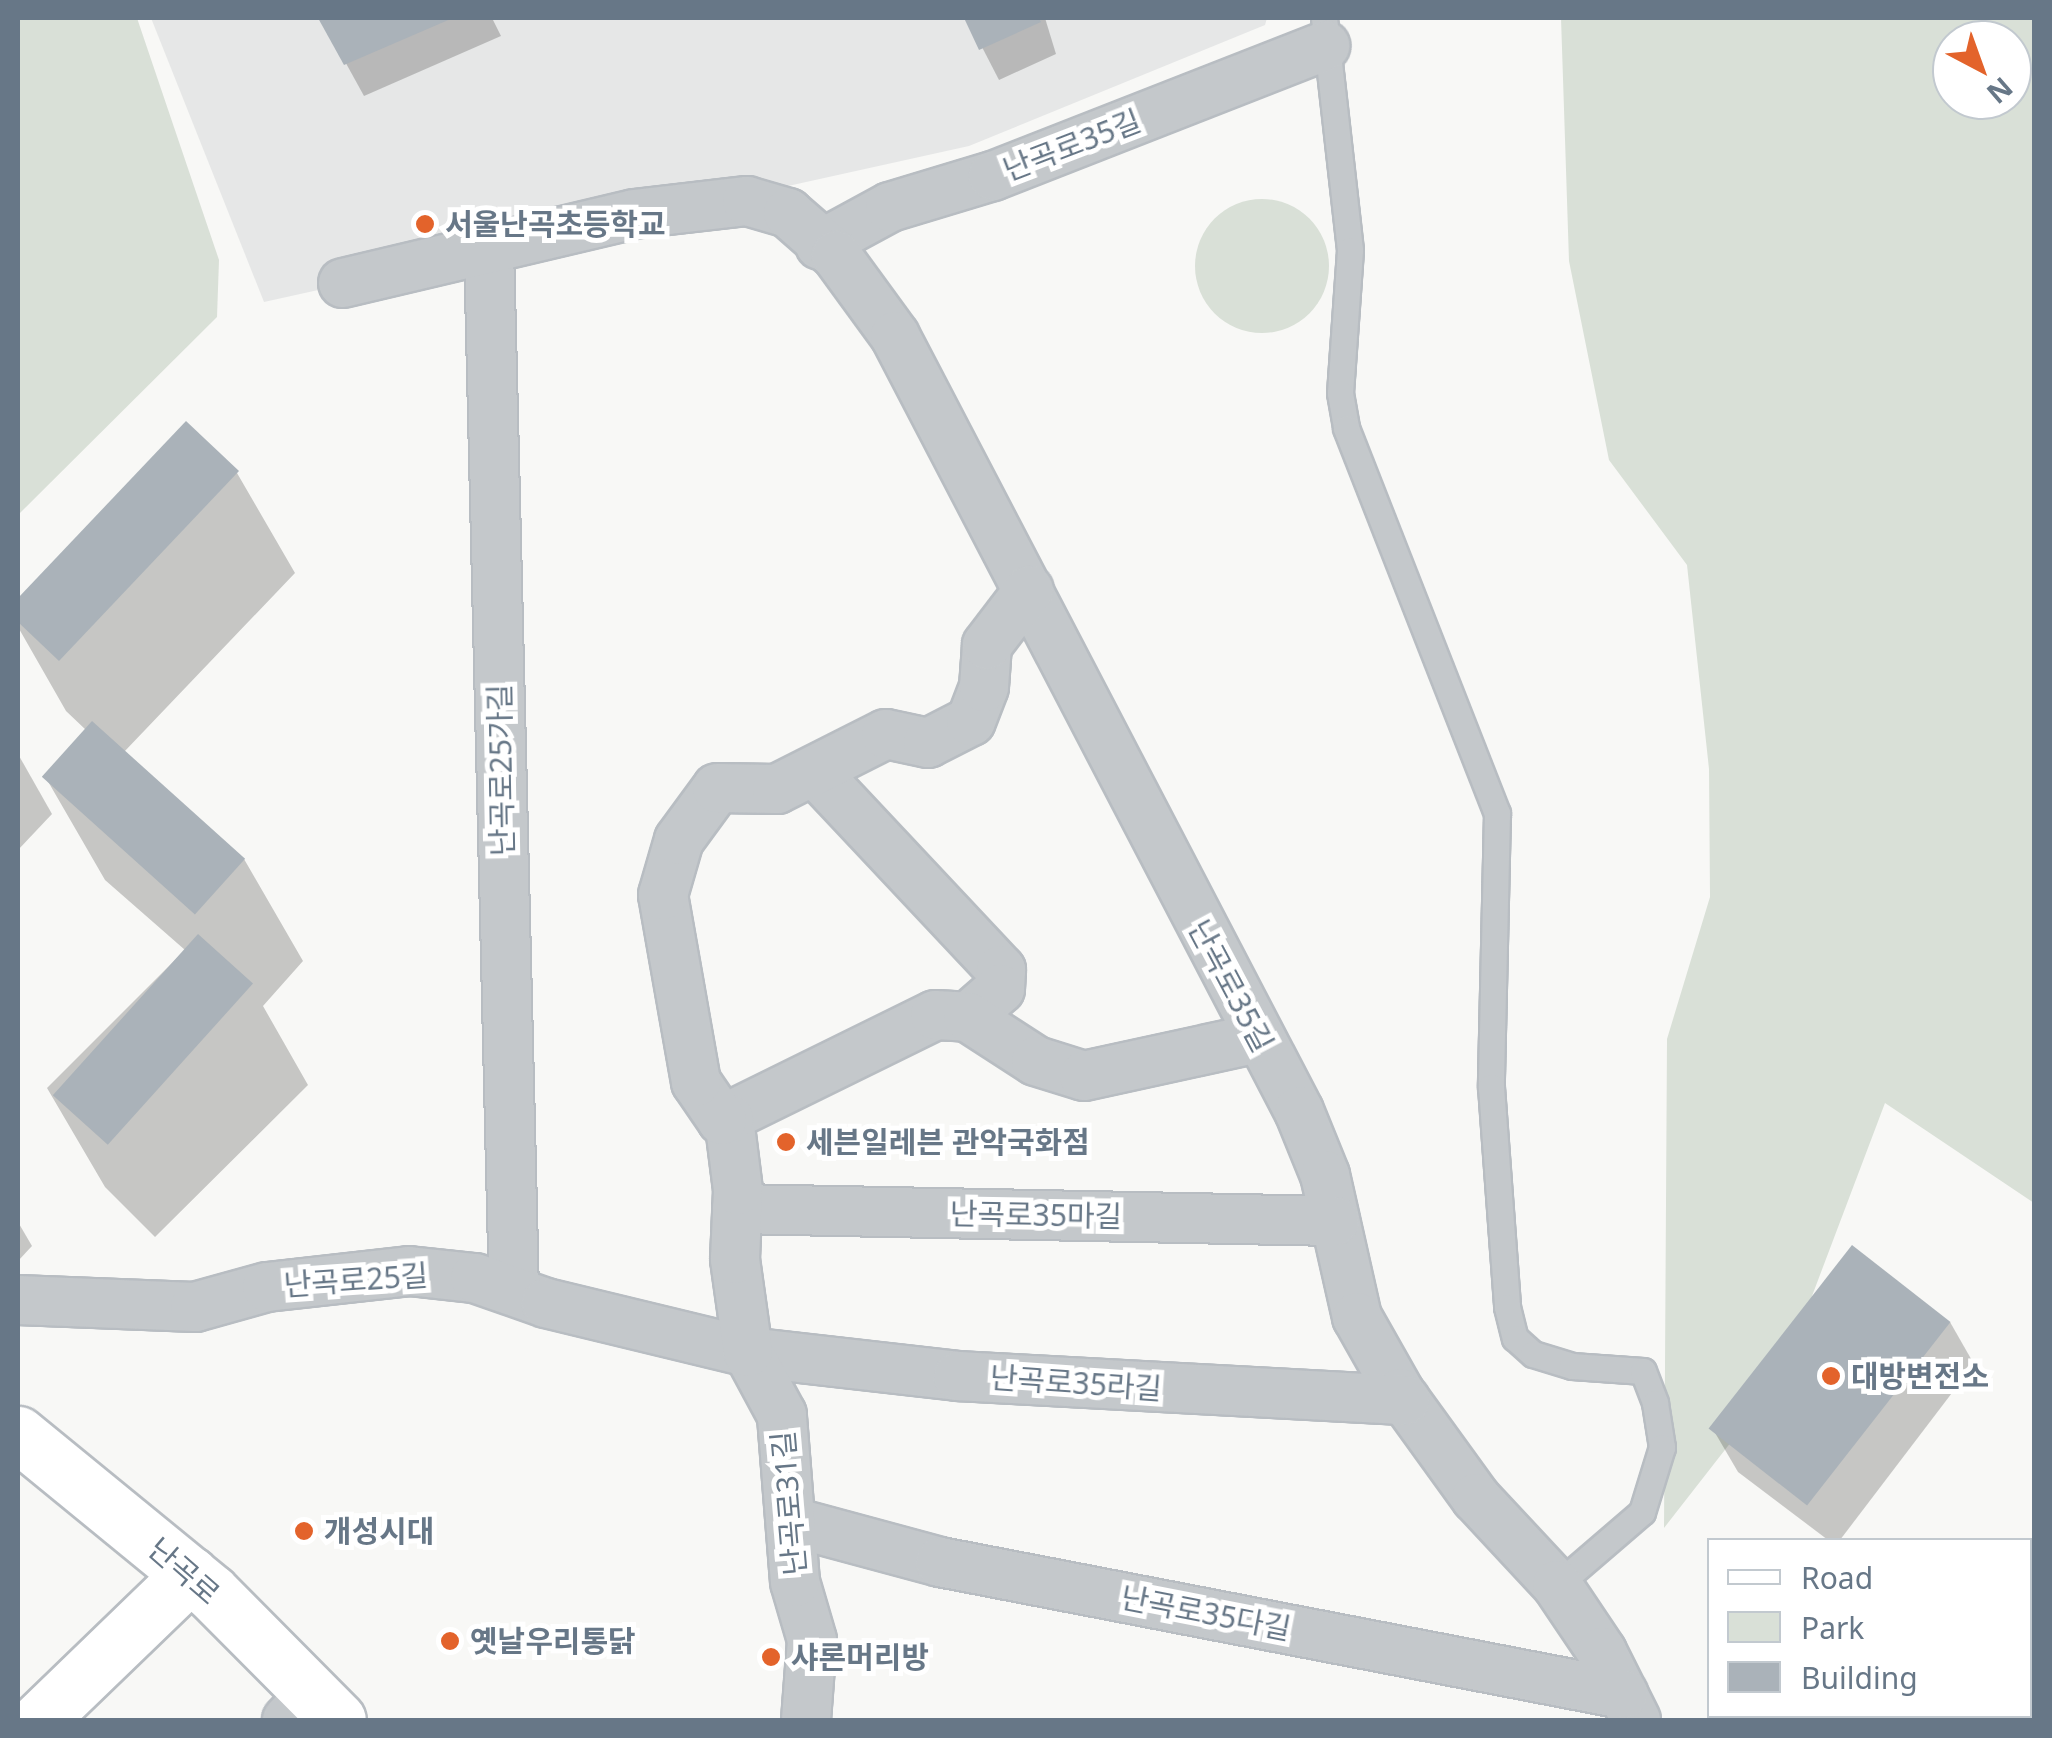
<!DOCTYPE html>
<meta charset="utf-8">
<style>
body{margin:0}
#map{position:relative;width:2052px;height:1738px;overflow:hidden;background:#f8f8f6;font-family:"Noto Sans","Noto Sans KR",sans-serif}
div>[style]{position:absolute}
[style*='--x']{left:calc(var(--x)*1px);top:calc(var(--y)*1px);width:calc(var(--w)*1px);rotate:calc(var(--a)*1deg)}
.built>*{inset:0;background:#e6e7e7}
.green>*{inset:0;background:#d9e0d7}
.round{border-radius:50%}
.shadow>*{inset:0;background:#0003}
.building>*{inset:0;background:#aab2b9;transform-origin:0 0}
.roads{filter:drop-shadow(2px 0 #b8bdc2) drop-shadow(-2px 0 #b8bdc2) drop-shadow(0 2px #b8bdc2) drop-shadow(0 -2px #b8bdc2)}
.lane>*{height:25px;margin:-12.5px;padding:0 12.5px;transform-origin:12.5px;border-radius:12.5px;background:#c4c8cb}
.street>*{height:48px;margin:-24px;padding:0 24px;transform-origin:24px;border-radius:24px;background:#c4c8cb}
.secondary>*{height:55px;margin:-27.5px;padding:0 27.5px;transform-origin:27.5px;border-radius:27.5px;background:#fff}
.dots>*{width:28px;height:28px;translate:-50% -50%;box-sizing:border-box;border:5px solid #fff;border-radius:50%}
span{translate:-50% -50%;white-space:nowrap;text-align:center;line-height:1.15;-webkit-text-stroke:10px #fff;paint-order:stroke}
.street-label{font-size:30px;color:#677787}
.poi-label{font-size:30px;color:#677787;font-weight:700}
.left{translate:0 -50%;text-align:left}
.frame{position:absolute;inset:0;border:20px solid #677787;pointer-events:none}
.legend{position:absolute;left:1707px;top:1538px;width:325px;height:180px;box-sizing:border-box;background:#fff;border:2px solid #c2c9cf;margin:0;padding:12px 18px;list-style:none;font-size:30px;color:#677787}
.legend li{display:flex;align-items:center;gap:20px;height:50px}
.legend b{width:50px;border:2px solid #c2c9cf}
.north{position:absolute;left:1932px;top:20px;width:100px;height:100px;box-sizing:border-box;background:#fff;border:2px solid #c2c9cf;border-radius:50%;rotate:139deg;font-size:28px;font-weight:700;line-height:40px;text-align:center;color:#677787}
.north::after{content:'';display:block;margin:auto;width:35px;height:45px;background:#e3632b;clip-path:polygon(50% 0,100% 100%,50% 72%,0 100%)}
</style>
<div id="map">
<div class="built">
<div style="clip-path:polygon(151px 18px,1267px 18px,1265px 25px,969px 146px,264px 302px)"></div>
</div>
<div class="green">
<div style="clip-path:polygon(18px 18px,137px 18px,219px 260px,217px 317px,18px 515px)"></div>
<div style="clip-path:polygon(evenodd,1561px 18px,2034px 18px,2034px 1203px,1885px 1103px,1781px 1378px,1664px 1528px,1667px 1039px,1710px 897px,1709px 769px,1687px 565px,1609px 460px,1569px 261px,1561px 18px,1952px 40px,2012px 40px,2012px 100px,1952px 100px,1952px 40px)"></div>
<div class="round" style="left:1195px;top:199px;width:134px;height:134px"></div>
</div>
<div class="shadow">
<div style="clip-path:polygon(321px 18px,492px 18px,501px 36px,364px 96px)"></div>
<div style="clip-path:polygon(967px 18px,1045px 18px,1056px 54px,999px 80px)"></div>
<div style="clip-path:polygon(186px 424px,237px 473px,295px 573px,124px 752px,244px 859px,303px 961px,263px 1006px,308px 1085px,155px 1237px,105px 1187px,47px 1088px,185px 950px,105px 880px,46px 778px,87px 731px,66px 711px,18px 627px,18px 602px)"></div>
<div style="clip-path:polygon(18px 754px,52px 814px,18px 850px)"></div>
<div style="clip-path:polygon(18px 1222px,32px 1246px,18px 1261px)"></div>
<div style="clip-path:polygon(1950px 1322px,1974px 1364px,1840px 1540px,1828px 1540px,1738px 1472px,1714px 1431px)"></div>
</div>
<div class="building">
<div style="clip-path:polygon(318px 18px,453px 18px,344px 65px)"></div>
<div style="clip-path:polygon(964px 18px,1039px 18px,1041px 22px,979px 50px)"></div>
<div style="clip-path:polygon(186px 421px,239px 471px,59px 661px,18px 622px,18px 598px)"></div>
<div style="left:92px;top:721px;width:206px;height:75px;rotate:42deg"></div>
<div style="left:198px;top:934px;width:74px;height:217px;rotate:42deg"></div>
<div style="left:1852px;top:1245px;width:125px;height:233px;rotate:38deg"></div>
</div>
<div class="roads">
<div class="lane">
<div style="--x:1324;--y:18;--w:233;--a:83.6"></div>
<div style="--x:1350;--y:250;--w:143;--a:94"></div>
<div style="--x:1340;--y:393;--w:36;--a:80"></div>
<div style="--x:1346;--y:428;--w:414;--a:68.6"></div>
<div style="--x:1497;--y:813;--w:274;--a:91.3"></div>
<div style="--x:1491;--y:1087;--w:221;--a:85.8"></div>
<div style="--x:1507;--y:1307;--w:32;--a:76"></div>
<div style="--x:1515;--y:1338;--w:24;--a:42"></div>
<div style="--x:1533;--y:1354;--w:41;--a:17.1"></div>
<div style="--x:1572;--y:1366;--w:71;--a:4"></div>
<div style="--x:1643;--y:1371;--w:34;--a:69"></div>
<div style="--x:1655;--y:1403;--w:45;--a:81"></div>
<div style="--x:1662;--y:1447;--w:68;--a:107.1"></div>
<div style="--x:1642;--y:1512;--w:112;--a:139.3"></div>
</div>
<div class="street">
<div style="--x:820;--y:245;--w:80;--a:-28.5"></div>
<div style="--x:890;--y:207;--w:108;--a:-16.8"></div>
<div style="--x:993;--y:176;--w:357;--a:-21.4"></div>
<div style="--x:489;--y:248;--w:1043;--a:88.63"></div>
<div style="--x:343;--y:283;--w:299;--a:-13.3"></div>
<div style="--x:634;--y:214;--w:114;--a:-6.6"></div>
<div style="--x:747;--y:201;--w:43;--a:16.3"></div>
<div style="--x:788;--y:213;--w:64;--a:41.2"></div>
<div style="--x:836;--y:255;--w:100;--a:53.9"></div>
<div style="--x:895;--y:336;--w:874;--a:62.47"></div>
<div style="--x:1299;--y:1111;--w:69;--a:67.9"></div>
<div style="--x:1325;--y:1175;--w:146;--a:77.3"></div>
<div style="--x:1357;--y:1317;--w:87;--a:60.5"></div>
<div style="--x:1400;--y:1393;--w:130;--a:54.1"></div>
<div style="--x:1476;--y:1498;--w:119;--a:47"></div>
<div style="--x:1557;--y:1585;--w:81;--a:56.1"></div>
<div style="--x:1602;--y:1652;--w:76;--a:63.4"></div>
<div style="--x:817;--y:774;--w:269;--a:46.8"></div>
<div style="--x:1001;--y:970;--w:19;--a:93"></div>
<div style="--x:1000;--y:989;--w:43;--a:138.8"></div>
<div style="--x:722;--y:1120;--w:237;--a:-26.2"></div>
<div style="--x:935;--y:1015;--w:33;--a:3"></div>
<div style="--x:968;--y:1017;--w:81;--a:32.9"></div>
<div style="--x:1036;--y:1061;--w:50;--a:17.4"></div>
<div style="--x:1084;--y:1076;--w:179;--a:-12.3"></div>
<div style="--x:737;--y:1209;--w:598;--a:1.15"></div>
<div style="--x:18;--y:1300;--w:177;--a:2.3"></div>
<div style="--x:195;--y:1307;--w:75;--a:-15.5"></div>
<div style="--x:267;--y:1287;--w:143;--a:-6.4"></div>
<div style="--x:409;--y:1271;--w:66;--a:6.1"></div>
<div style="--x:475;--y:1278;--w:75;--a:19.4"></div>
<div style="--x:546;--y:1303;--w:208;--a:13.6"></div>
<div style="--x:748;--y:1352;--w:211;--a:6.5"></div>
<div style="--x:958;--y:1376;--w:448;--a:3.1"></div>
<div style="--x:792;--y:1522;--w:153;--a:15.1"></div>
<div style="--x:940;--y:1562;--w:696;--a:10.94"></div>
<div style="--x:287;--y:1720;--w:36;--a:-46"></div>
<div style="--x:806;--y:1720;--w:80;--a:-85.7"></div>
<div style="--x:812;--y:1640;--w:60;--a:-106.3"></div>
<div style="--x:795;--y:1582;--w:168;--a:-94.5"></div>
<div style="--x:782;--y:1415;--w:72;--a:-118.4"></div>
<div style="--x:748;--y:1352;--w:94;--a:-98"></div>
<div style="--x:735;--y:1259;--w:69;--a:-87.5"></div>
<div style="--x:738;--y:1190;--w:72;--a:-97.2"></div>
<div style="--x:729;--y:1119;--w:7;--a:172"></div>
<div style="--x:722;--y:1120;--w:46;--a:-124.4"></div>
<div style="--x:696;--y:1082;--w:190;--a:-100"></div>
<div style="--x:663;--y:895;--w:57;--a:-73.8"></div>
<div style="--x:679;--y:840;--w:64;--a:-53.8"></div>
<div style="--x:717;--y:788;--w:60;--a:1"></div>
<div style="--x:777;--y:789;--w:122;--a:-26.8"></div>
<div style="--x:886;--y:734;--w:43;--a:12.1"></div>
<div style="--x:928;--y:743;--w:48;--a:-27.1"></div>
<div style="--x:971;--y:721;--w:36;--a:-69"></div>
<div style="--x:984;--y:687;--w:42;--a:-85.9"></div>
<div style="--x:987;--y:645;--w:69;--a:-52.6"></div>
</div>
<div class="secondary">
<div style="--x:18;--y:1434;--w:249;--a:39.3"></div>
<div style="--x:211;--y:1592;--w:180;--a:45.2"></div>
<div style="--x:39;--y:1720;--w:210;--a:-44"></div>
</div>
</div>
<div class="dots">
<div style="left:425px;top:224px;background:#e3632b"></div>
<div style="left:786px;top:1142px;background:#e3632b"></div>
<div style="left:1831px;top:1376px;background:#e3632b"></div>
<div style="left:304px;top:1531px;background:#e3632b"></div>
<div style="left:450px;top:1641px;background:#e3632b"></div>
<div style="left:771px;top:1657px;background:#e3632b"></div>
</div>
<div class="street-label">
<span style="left:1072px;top:145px;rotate:-21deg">난곡로35길</span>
<span style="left:501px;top:770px;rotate:-91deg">난곡로25가길</span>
<span style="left:1231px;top:986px;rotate:62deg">난곡로35길</span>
<span style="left:1036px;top:1215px;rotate:1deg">난곡로35마길</span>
<span style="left:356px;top:1280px;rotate:-4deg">난곡로25길</span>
<span style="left:1076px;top:1383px;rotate:4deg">난곡로35라길</span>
<span style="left:789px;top:1503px;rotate:-95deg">난곡로31길</span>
<span style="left:184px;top:1571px;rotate:41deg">난곡로</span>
<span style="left:1206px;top:1613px;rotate:11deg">난곡로35다길</span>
</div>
<div class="poi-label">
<span class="left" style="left:445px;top:224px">서울난곡초등학교</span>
<span class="left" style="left:806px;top:1142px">세븐일레븐 관악국화점</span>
<span class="left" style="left:1851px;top:1376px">대방변전소</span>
<span class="left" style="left:324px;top:1531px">개성시대</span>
<span class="left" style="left:470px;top:1641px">옛날우리통닭</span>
<span class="left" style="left:791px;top:1657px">샤론머리방</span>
</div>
<div class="frame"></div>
<ul class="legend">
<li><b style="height:12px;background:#fff"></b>Road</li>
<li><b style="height:28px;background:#d9e0d7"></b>Park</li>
<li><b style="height:28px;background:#aab2b9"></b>Building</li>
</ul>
<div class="north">N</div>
</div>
